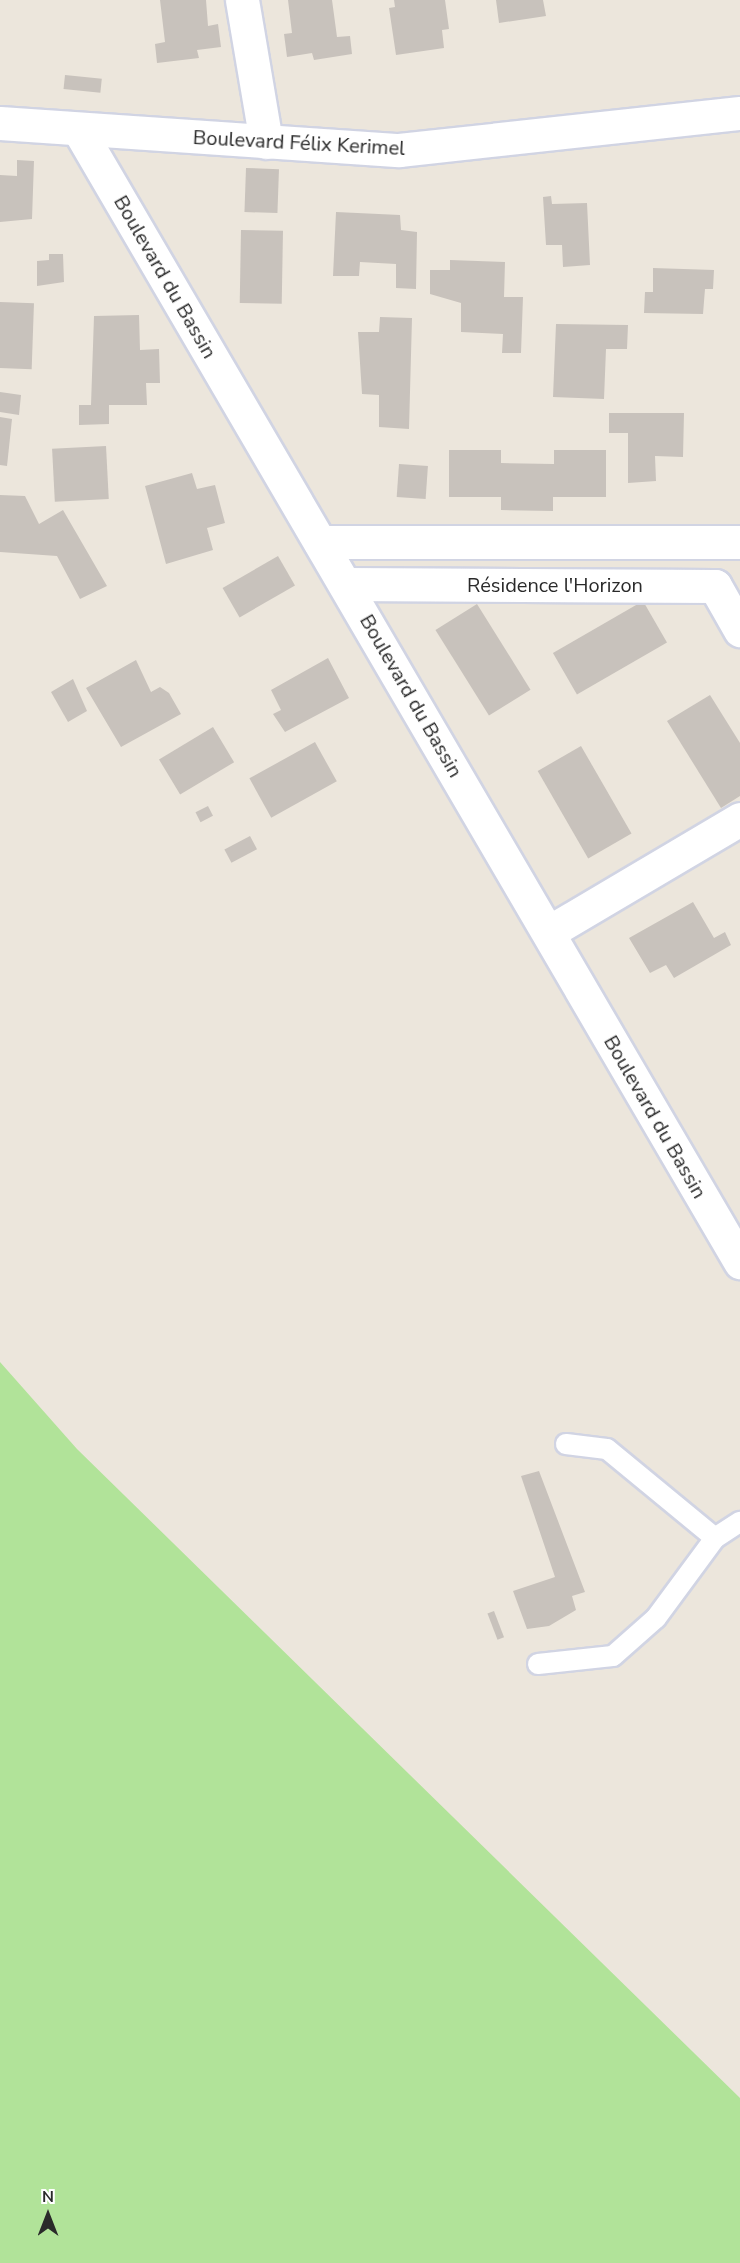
<!DOCTYPE html>
<meta charset="utf-8">
<style>
body{margin:0}
#map{position:relative;width:740px;height:2263px;overflow:hidden;background:#ece6dc;font-family:"Nunito Sans",sans-serif}
div>[style]{position:absolute}
[style*='--x']{left:calc(var(--x)*1px);top:calc(var(--y)*1px);width:calc(var(--w)*1px);rotate:calc(var(--a)*1deg)}
.green>*{inset:0;background:#b1e399}
.building>*{inset:0;background:#c8c2bc;transform-origin:0 0}
.roads{filter:drop-shadow(2px 0 #d1d4e3) drop-shadow(-2px 0 #d1d4e3) drop-shadow(0 2px #d1d4e3) drop-shadow(0 -2px #d1d4e3)}
.service>*{height:20px;margin:-10px;padding:0 10px;transform-origin:10px;border-radius:10px;background:#fff}
.minor>*{height:33px;margin:-16.5px;padding:0 16.5px;transform-origin:16.5px;border-radius:16.5px;background:#fff}
span{translate:-50% -50%;white-space:nowrap;text-align:center;line-height:1.15;-webkit-text-stroke:6px #fff;paint-order:stroke}
.street-label{font-size:20px;color:#2a2a2a}
.north{position:absolute;left:18px;top:2185px;width:60px;height:60px;-webkit-text-stroke:4px #fff;paint-order:stroke;rotate:0deg;font-size:16px;font-weight:700;line-height:24px;text-align:center;color:#2a2a2a}
.north::after{content:'';display:block;margin:auto;width:21px;height:27px;background:#2a2a2a;clip-path:polygon(50% 0,100% 100%,50% 72%,0 100%)}
</style>
<div id="map">
<div class="green">
<div style="clip-path:polygon(0 1362px,77px 1449px,740px 2098px,740px 2263px,0 2263px)"></div>
</div>
<div class="building">
<div style="clip-path:polygon(160px 0,206px 0,208px 26px,218px 24px,221px 47px,197px 50px,199px 58px,157px 63px,155px 44px,165px 42px)"></div>
<div style="clip-path:polygon(288px 0,332px 0,337px 37px,350px 36px,352px 54px,314px 60px,312px 53px,287px 57px,284px 34px,292px 33px)"></div>
<div style="clip-path:polygon(394px 0,445px 0,449px 29px,442px 30px,444px 48px,396px 55px,389px 8px,395px 7px)"></div>
<div style="clip-path:polygon(496px 0,543px 0,546px 16px,499px 23px)"></div>
<div style="left:65px;top:75px;width:37px;height:14px;rotate:6deg"></div>
<div style="clip-path:polygon(17px 160px,34px 161px,32px 219px,0 222px,0 175px,17px 176px)"></div>
<div style="left:246px;top:168px;width:33px;height:44px;rotate:2deg"></div>
<div style="clip-path:polygon(551px 196px,552px 204px,587px 203px,590px 265px,563px 267px,562px 245px,546px 245px,543px 197px)"></div>
<div style="clip-path:polygon(336px 212px,400px 215px,401px 230px,417px 232px,416px 289px,396px 288px,396px 264px,360px 262px,359px 276px,333px 276px)"></div>
<div style="left:241px;top:230px;width:42px;height:73px;rotate:1deg"></div>
<div style="clip-path:polygon(49px 254px,63px 254px,64px 282px,37px 286px,37px 261px,49px 260px)"></div>
<div style="clip-path:polygon(450px 260px,505px 262px,504px 297px,523px 297px,521px 353px,502px 353px,503px 334px,461px 332px,461px 303px,430px 294px,430px 270px,450px 270px)"></div>
<div style="clip-path:polygon(653px 268px,714px 270px,713px 289px,705px 289px,703px 314px,644px 313px,645px 292px,653px 292px)"></div>
<div style="left:0;top:302px;width:34px;height:66px;rotate:2deg"></div>
<div style="clip-path:polygon(139px 315px,140px 350px,159px 349px,160px 383px,146px 383px,147px 405px,109px 405px,109px 424px,79px 425px,79px 405px,91px 405px,94px 316px)"></div>
<div style="clip-path:polygon(380px 317px,412px 318px,409px 429px,379px 427px,379px 395px,362px 394px,358px 332px,379px 332px)"></div>
<div style="clip-path:polygon(556px 324px,628px 325px,627px 349px,606px 349px,604px 399px,553px 397px)"></div>
<div style="clip-path:polygon(0 392px,21px 395px,19px 415px,0 412px)"></div>
<div style="clip-path:polygon(609px 413px,684px 413px,683px 457px,655px 456px,656px 481px,628px 483px,628px 433px,609px 433px)"></div>
<div style="clip-path:polygon(0 417px,12px 419px,7px 466px,0 465px)"></div>
<div style="left:106px;top:446px;width:53px;height:54px;rotate:87deg"></div>
<div style="clip-path:polygon(449px 450px,501px 450px,501px 463px,554px 464px,554px 450px,606px 450px,606px 497px,553px 497px,553px 511px,501px 510px,501px 497px,449px 497px)"></div>
<div style="left:399px;top:464px;width:29px;height:33px;rotate:4deg"></div>
<div style="clip-path:polygon(192px 473px,197px 489px,215px 485px,225px 523px,207px 528px,213px 550px,166px 564px,145px 486px)"></div>
<div style="clip-path:polygon(0 495px,25px 496px,39px 524px,63px 510px,107px 586px,80px 599px,57px 556px,0 552px)"></div>
<div style="left:278px;top:556px;width:34px;height:64px;rotate:60deg"></div>
<div style="left:643px;top:601px;width:48px;height:104px;rotate:60deg"></div>
<div style="left:477px;top:604px;width:101px;height:49px;rotate:58deg"></div>
<div style="clip-path:polygon(328px 658px,349px 698px,285px 732px,273px 714px,281px 710px,271px 690px)"></div>
<div style="clip-path:polygon(136px 660px,151px 692px,160px 687px,169px 693px,181px 714px,121px 747px,86px 688px)"></div>
<div style="clip-path:polygon(73px 679px,87px 711px,68px 722px,51px 692px)"></div>
<div style="clip-path:polygon(710px 695px,740px 743px,740px 796px,721px 808px,667px 721px)"></div>
<div style="left:213px;top:727px;width:41px;height:63px;rotate:59deg"></div>
<div style="left:315px;top:742px;width:45px;height:75px;rotate:61deg"></div>
<div style="left:581px;top:746px;width:101px;height:50px;rotate:60deg"></div>
<div style="left:208px;top:806px;width:11px;height:14px;rotate:63deg"></div>
<div style="left:250px;top:836px;width:15px;height:29px;rotate:62deg"></div>
<div style="clip-path:polygon(693px 902px,714px 938px,725px 932px,731px 945px,674px 978px,666px 965px,650px 973px,629px 938px)"></div>
<div style="clip-path:polygon(539px 1471px,585px 1592px,572px 1596px,576px 1610px,549px 1626px,527px 1629px,513px 1591px,555px 1577px,521px 1476px)"></div>
<div style="left:494px;top:1611px;width:28px;height:7px;rotate:69deg"></div>
</div>
<div class="roads">
<div class="service">
<div style="--x:566;--y:1444;--w:41;--a:7"></div>
<div style="--x:607;--y:1449;--w:140;--a:39.5"></div>
<div style="--x:538;--y:1664;--w:75;--a:-6.1"></div>
<div style="--x:613;--y:1656;--w:57;--a:-41.5"></div>
<div style="--x:656;--y:1618;--w:99;--a:-53.6"></div>
<div style="--x:715;--y:1538;--w:30;--a:-33"></div>
</div>
<div class="minor">
<div style="--x:242;--y:0;--w:144;--a:80.4"></div>
<div style="--x:0;--y:123;--w:400;--a:3.9"></div>
<div style="--x:399;--y:150;--w:343;--a:-6.2"></div>
<div style="--x:80;--y:132;--w:1309;--a:59.71"></div>
<div style="--x:320;--y:542;--w:420;--a:0"></div>
<div style="--x:345;--y:584;--w:370;--a:0.3"></div>
<div style="--x:715;--y:586;--w:51;--a:60.4"></div>
<div style="--x:549;--y:932;--w:222;--a:-30.6"></div>
</div>
</div>
<div class="street-label">
<span style="left:299px;top:143px;rotate:3deg">Boulevard Félix Kerimel</span>
<span style="left:165px;top:277px;rotate:60deg">Boulevard du Bassin</span>
<span style="left:555px;top:585px">Résidence l'Horizon</span>
<span style="left:411px;top:696px;rotate:60deg">Boulevard du Bassin</span>
<span style="left:655px;top:1117px;rotate:60deg">Boulevard du Bassin</span>
</div>
<div class="north">N</div>
</div>
